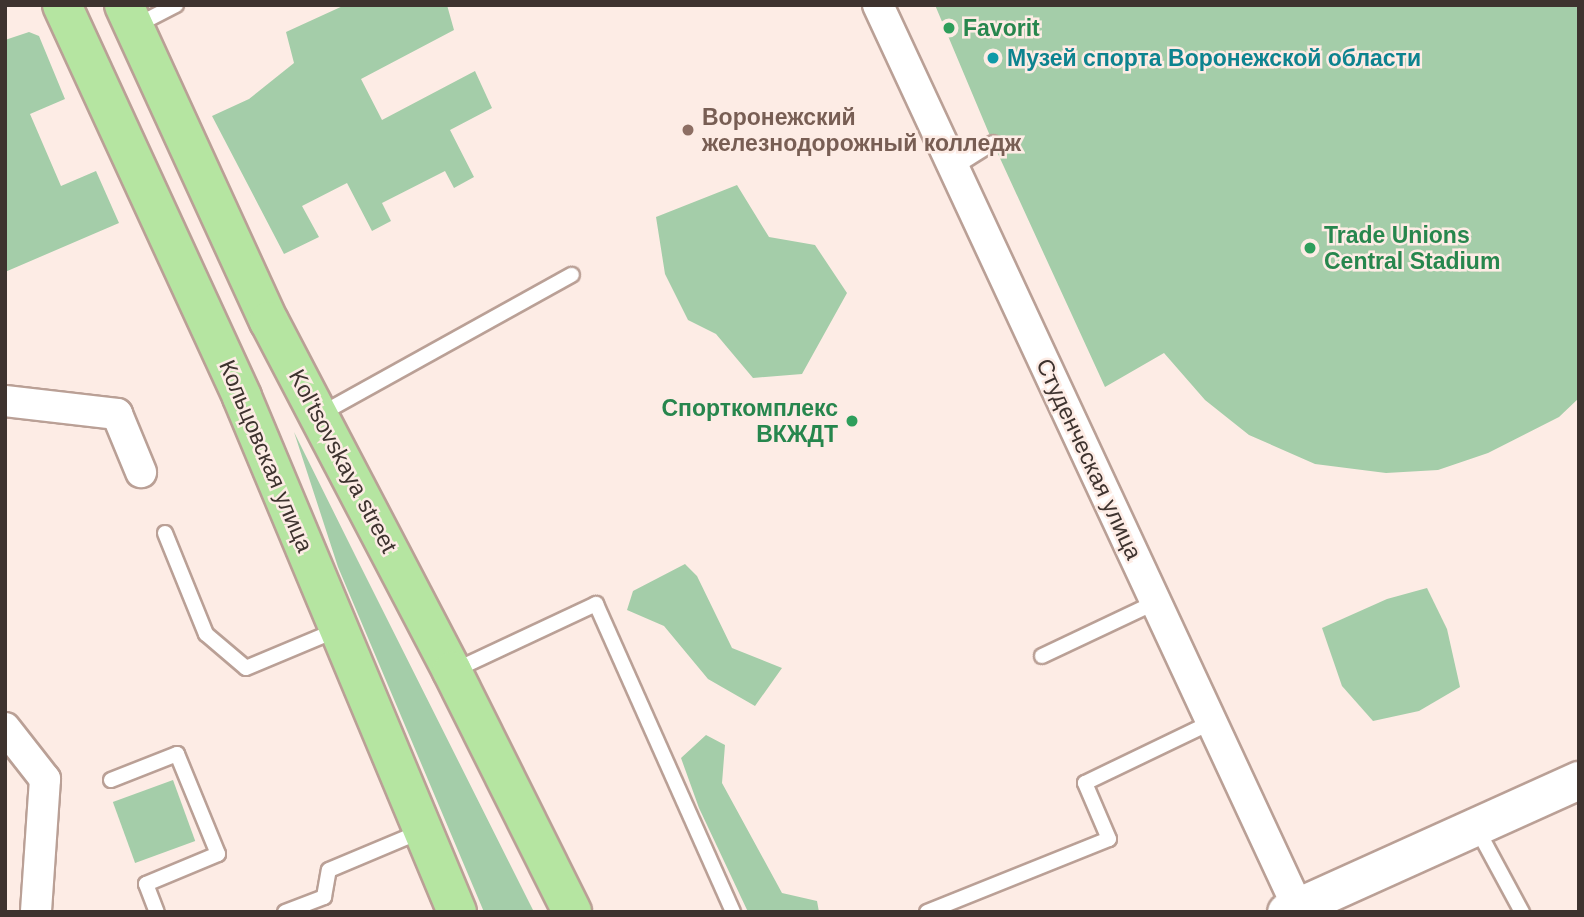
<!DOCTYPE html>
<meta charset="utf-8">
<style>
body{margin:0}
#map{position:relative;width:1584px;height:917px;overflow:hidden;background:#fdece5;font-family:Helvetica,sans-serif}
div>[style]{position:absolute}
[style*='--x']{left:calc(var(--x)*1px);top:calc(var(--y)*1px);width:calc(var(--w)*1px);rotate:calc(var(--a)*1deg)}
.green>*{inset:0;background:#a4cda9;transform-origin:0 0}
.roads{filter:drop-shadow(2px 0 #baa096) drop-shadow(-2px 0 #baa096) drop-shadow(0 2px #baa096) drop-shadow(0 -2px #baa096)}
.service>*{height:14px;margin:-7px;padding:0 7px;transform-origin:7px;border-radius:7px;background:#fff}
.minor>*{height:30px;margin:-15px;padding:0 15px;transform-origin:15px;border-radius:15px;background:#fff}
.tertiary>*{height:37px;margin:-18.5px;padding:0 18.5px;transform-origin:18.5px;border-radius:18.5px;background:#fff}
.primary>*{height:38px;margin:-19px;padding:0 19px;transform-origin:19px;border-radius:19px;background:#b5e5a1}
.dots>*{width:19px;height:19px;translate:-50% -50%;box-sizing:border-box;border:4px solid #fdece5;border-radius:50%}
span{translate:-50% -50%;white-space:nowrap;text-align:center;line-height:1.15;-webkit-text-stroke:5px #fdece5;paint-order:stroke}
.leisure-label{font-size:23px;color:#27864d;font-weight:700}
.left{translate:0 -50%;text-align:left}
.right{translate:-100% -50%;text-align:right}
.culture-label{font-size:23px;color:#0d838f;font-weight:700}
.education-label{font-size:23px;color:#785e54;font-weight:700}
.street-label{font-size:23px;color:#3e332f}
.frame{position:absolute;inset:0;border:7px solid #3e332f;pointer-events:none}
</style>
<div id="map">
<div class="green">
<div style="clip-path:polygon(345px 5px,447px 5px,454px 30px,361px 79px,382px 120px,475px 71px,492px 108px,450px 130px,474px 177px,454px 188px,445px 171px,382px 203px,391px 221px,372px 231px,347px 183px,302px 206px,319px 237px,284px 254px,212px 116px,249px 99px,294px 63px,286px 32px)"></div>
<div style="clip-path:polygon(935px 5px,1579px 5px,1579px 398px,1559px 417px,1488px 453px,1438px 470px,1386px 473px,1315px 464px,1249px 435px,1205px 400px,1164px 353px,1105px 387px,993px 143px)"></div>
<div style="clip-path:polygon(29px 32px,39px 36px,65px 99px,30px 114px,61px 186px,96px 171px,119px 223px,5px 272px,5px 40px)"></div>
<div style="clip-path:polygon(737px 185px,769px 237px,815px 245px,847px 293px,802px 374px,753px 378px,716px 334px,688px 320px,665px 274px,656px 217px)"></div>
<div style="clip-path:polygon(294px 432px,358px 561px,534px 912px,484px 912px,338px 567px)"></div>
<div style="clip-path:polygon(685px 564px,697px 576px,732px 648px,782px 668px,755px 706px,708px 679px,664px 626px,627px 610px,633px 591px)"></div>
<div style="clip-path:polygon(1427px 588px,1447px 629px,1460px 687px,1419px 711px,1373px 721px,1342px 686px,1322px 628px,1387px 599px)"></div>
<div style="clip-path:polygon(706px 735px,725px 745px,722px 783px,782px 893px,817px 901px,819px 912px,748px 912px,699px 808px,681px 758px)"></div>
<div style="left:173px;top:780px;width:65px;height:64px;rotate:70deg"></div>
</div>
<div class="roads">
<div class="service">
<div style="--x:135;--y:26;--w:46;--a:-27.1"></div>
<div style="--x:953;--y:168;--w:47;--a:-32"></div>
<div style="--x:319;--y:415;--w:289;--a:-29"></div>
<div style="--x:165;--y:533;--w:109;--a:67.9"></div>
<div style="--x:206;--y:634;--w:52;--a:40.4"></div>
<div style="--x:246;--y:668;--w:99;--a:-22.7"></div>
<div style="--x:1042;--y:656;--w:126;--a:-25.3"></div>
<div style="--x:453;--y:671;--w:158;--a:-25.1"></div>
<div style="--x:596;--y:604;--w:337;--a:66"></div>
<div style="--x:111;--y:780;--w:71;--a:-21.5"></div>
<div style="--x:177;--y:754;--w:108;--a:67.7"></div>
<div style="--x:218;--y:854;--w:78;--a:157.4"></div>
<div style="--x:146;--y:884;--w:30;--a:69"></div>
<div style="--x:1476;--y:827;--w:97;--a:61.6"></div>
<div style="--x:285;--y:912;--w:42;--a:-21"></div>
<div style="--x:324;--y:897;--w:27;--a:-80"></div>
<div style="--x:329;--y:870;--w:101;--a:-22.8"></div>
<div style="--x:927;--y:912;--w:196;--a:-21.9"></div>
<div style="--x:1109;--y:839;--w:61;--a:-113.2"></div>
<div style="--x:1085;--y:783;--w:141;--a:-25.7"></div>
</div>
<div class="minor">
<div style="--x:878;--y:5;--w:1000;--a:65.05"></div>
<div style="--x:5;--y:401;--w:113;--a:6.6"></div>
<div style="--x:117;--y:414;--w:63;--a:67.5"></div>
<div style="--x:5;--y:728;--w:65;--a:51.9"></div>
<div style="--x:45;--y:779;--w:133;--a:93.9"></div>
</div>
<div class="tertiary">
<div style="--x:1286;--y:912;--w:321;--a:-24.3"></div>
</div>
<div class="primary">
<div style="--x:62;--y:5;--w:431;--a:65.3"></div>
<div style="--x:242;--y:397;--w:558;--a:67.34"></div>
<div style="--x:124;--y:5;--w:348;--a:65.4"></div>
<div style="--x:269;--y:321;--w:395;--a:62.4"></div>
<div style="--x:452;--y:671;--w:269;--a:63.5"></div>
</div>
</div>
<div class="dots">
<div style="left:949px;top:28px;background:#2e9e5b"></div>
<div style="left:993px;top:58px;background:#0f9aa8"></div>
<div style="left:688px;top:130px;background:#8d6e63"></div>
<div style="left:1310px;top:248px;background:#2e9e5b"></div>
<div style="left:852px;top:421px;background:#2e9e5b"></div>
</div>
<div class="leisure-label">
<span class="left" style="left:963px;top:28px">Favorit</span>
<span class="left" style="left:1324px;top:248px">Trade Unions<br>Central Stadium</span>
<span class="right" style="left:838px;top:421px">Спорткомплекс<br>ВКЖДТ</span>
</div>
<div class="culture-label">
<span class="left" style="left:1007px;top:58px">Музей спорта Воронежской области</span>
</div>
<div class="education-label">
<span class="left" style="left:702px;top:130px">Воронежский<br>железнодорожный колледж</span>
</div>
<div class="street-label">
<span style="left:266px;top:456px;rotate:67deg">Кольцовская улица</span>
<span style="left:1089px;top:459px;rotate:65deg">Студенческая улица</span>
<span style="left:343px;top:461px;rotate:62deg">Kol'tsovskaya street</span>
</div>
<div class="frame"></div>
</div>
